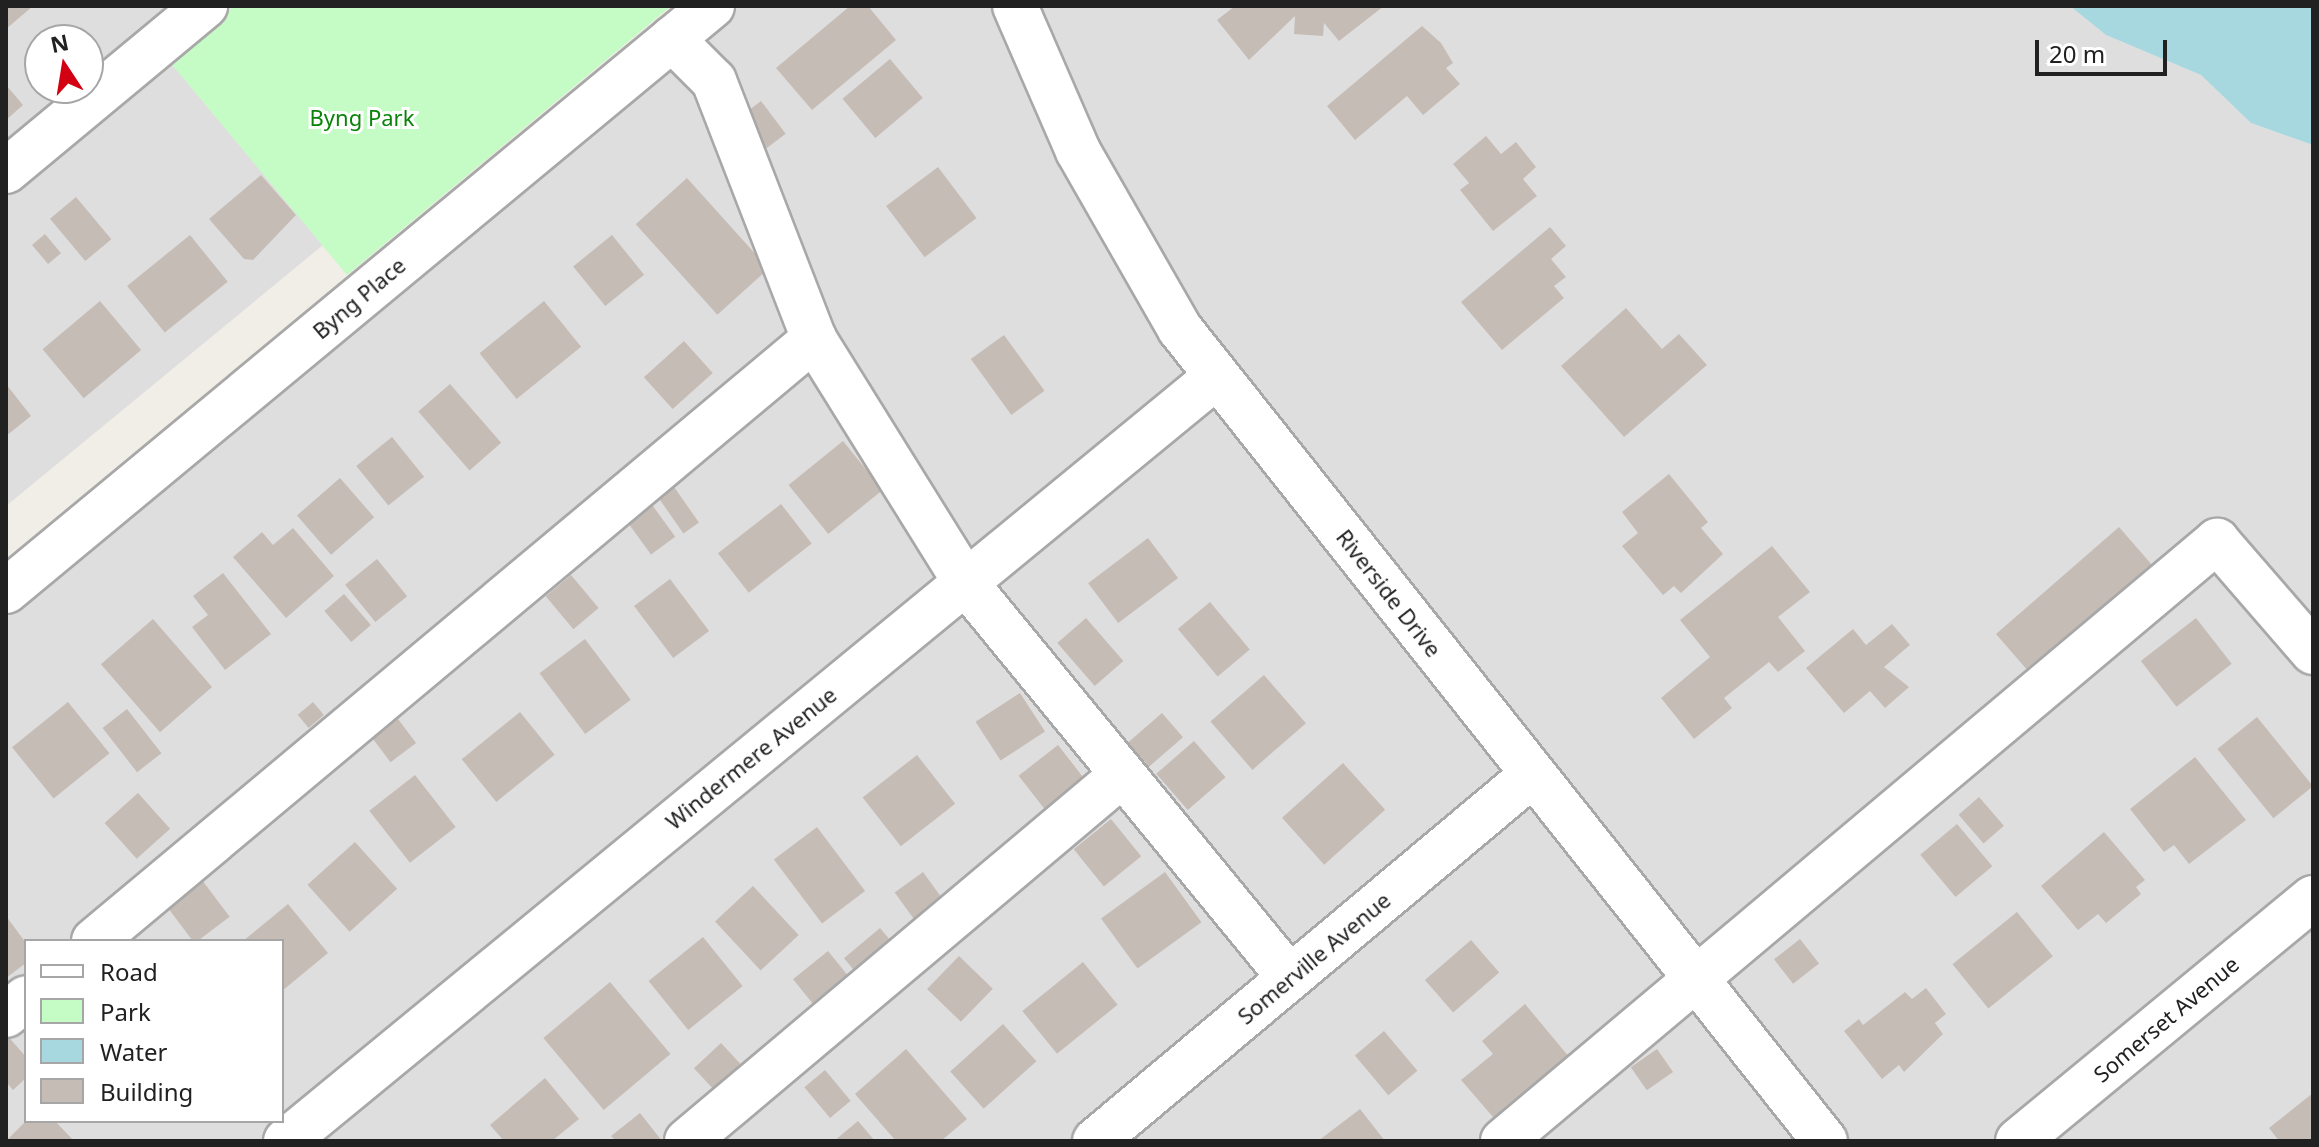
<!DOCTYPE html>
<style>
body{margin:0}
#map{position:relative;width:2319px;height:1147px;overflow:hidden;background:#f1ede7;font-family:"Noto Sans",sans-serif}
div>[style]{position:absolute}
[style*='--x']{left:calc(var(--x)*1px);top:calc(var(--y)*1px);width:calc(var(--w)*1px);rotate:calc(var(--a)*1deg)}
.residential>*{inset:0;background:#dfdede}
.park>*{inset:0;background:#c5fbc5}
.water>*{inset:0;background:#a7d8e0}
.building>*{inset:0;background:#c6bcb6;transform-origin:0 0}
.roads{filter:drop-shadow(2px 0 #a8a8a8) drop-shadow(-2px 0 #a8a8a8) drop-shadow(0 2px #a8a8a8) drop-shadow(0 -2px #a8a8a8)}
.minor>*{height:44px;margin:-22px;padding:0 22px;transform-origin:22px;border-radius:22px;background:#fff}
span{translate:-50% -50%;white-space:nowrap;text-align:center;line-height:1.15;-webkit-text-stroke:6px #fff;paint-order:stroke}
.park-label{font-size:22px;color:#098409}
.street-label{font-size:22px;color:#212121}
.frame{position:absolute;inset:0;border:8px solid #212121;pointer-events:none}
.legend{position:absolute;left:24px;top:939px;width:260px;height:184px;box-sizing:border-box;background:#fff;border:2px solid #a6a6a6;margin:0;padding:10px 14px;list-style:none;font-size:24px;color:#212121}
.legend li{display:flex;align-items:center;gap:16px;height:40px}
.legend b{width:40px;border:2px solid #a6a6a6}
.north{position:absolute;left:24px;top:24px;width:80px;height:80px;box-sizing:border-box;background:#fff;border:2px solid #a6a6a6;border-radius:50%;rotate:348deg;font-size:22px;font-weight:700;line-height:32px;text-align:center;color:#212121}
.north::after{content:'';display:block;margin:auto;width:28px;height:36px;background:#d20012;clip-path:polygon(50% 0,100% 100%,50% 72%,0 100%)}
.scale{position:absolute;left:2035px;top:40px;width:132px;height:36px;box-sizing:border-box;border:4px solid #212121;border-top:0;padding-left:10px;font-size:24px;line-height:28px;white-space:nowrap;color:#212121;-webkit-text-stroke:6px #fff;paint-order:stroke}
</style>
<div id="map">
<div class="residential">
<div style="clip-path:polygon(evenodd,6px 6px,180px 6px,169px 61px,323px 245px,6px 506px,6px 6px,40px 40px,88px 40px,88px 88px,40px 88px,40px 40px)"></div>
<div style="clip-path:polygon(evenodd,712px 6px,2070px 6px,2106px 35px,2201px 75px,2251px 123px,2313px 145px,2313px 1141px,6px 1141px,6px 591px,712px 6px,26px 941px,282px 941px,282px 1121px,26px 1121px,26px 941px)"></div>
</div>
<div class="park">
<div style="clip-path:polygon(234px 6px,671px 6px,347px 275px,169px 61px)"></div>
</div>
<div class="water">
<div style="clip-path:polygon(2070px 6px,2313px 6px,2313px 145px,2251px 123px,2201px 75px,2106px 35px)"></div>
</div>
<div class="building">
<div style="clip-path:polygon(6px 6px,33px 6px,6px 29px)"></div>
<div style="clip-path:polygon(850px 6px,868px 6px,896px 40px,812px 110px,776px 68px)"></div>
<div style="clip-path:polygon(1235px 6px,1384px 6px,1339px 41px,1324px 23px,1323px 36px,1294px 34px,1295px 16px,1249px 60px,1217px 20px)"></div>
<div style="clip-path:polygon(1422px 26px,1441px 43px,1453px 63px,1446px 68px,1460px 84px,1423px 115px,1407px 96px,1355px 140px,1327px 106px)"></div>
<div style="clip-path:polygon(40px 44px,40px 76px,24px 58px)"></div>
<div style="left:890px;top:59px;width:51px;height:62px;rotate:50deg"></div>
<div style="clip-path:polygon(6px 85px,23px 105px,6px 120px)"></div>
<div style="left:761px;top:101px;width:41px;height:24px;rotate:53deg"></div>
<div style="clip-path:polygon(1486px 136px,1501px 154px,1516px 142px,1536px 167px,1523px 179px,1537px 196px,1493px 231px,1460px 190px,1469px 183px,1453px 164px)"></div>
<div style="left:938px;top:167px;width:64px;height:65px;rotate:53deg"></div>
<div style="clip-path:polygon(261px 175px,296px 215px,253px 260px,244px 259px,209px 219px)"></div>
<div style="left:687px;top:178px;width:122px;height:69px;rotate:48deg"></div>
<div style="left:76px;top:197px;width:55px;height:34px;rotate:50deg"></div>
<div style="clip-path:polygon(1550px 227px,1566px 246px,1551px 259px,1566px 277px,1554px 286px,1564px 298px,1502px 350px,1461px 302px)"></div>
<div style="left:45px;top:234px;width:25px;height:17px;rotate:50deg"></div>
<div style="left:190px;top:235px;width:60px;height:81px;rotate:51deg"></div>
<div style="left:612px;top:235px;width:51px;height:50px;rotate:51deg"></div>
<div style="left:100px;top:301px;width:64px;height:75px;rotate:50deg"></div>
<div style="left:544px;top:301px;width:59px;height:83px;rotate:51deg"></div>
<div style="clip-path:polygon(1626px 308px,1662px 349px,1679px 334px,1707px 365px,1624px 437px,1561px 366px)"></div>
<div style="left:1004px;top:335px;width:69px;height:41px;rotate:54deg"></div>
<div style="left:684px;top:341px;width:43px;height:54px;rotate:48deg"></div>
<div style="clip-path:polygon(6px 384px,31px 416px,6px 436px)"></div>
<div style="left:450px;top:384px;width:78px;height:42px;rotate:49deg"></div>
<div style="left:392px;top:437px;width:51px;height:46px;rotate:51deg"></div>
<div style="left:843px;top:441px;width:63px;height:70px;rotate:51deg"></div>
<div style="clip-path:polygon(1669px 474px,1708px 522px,1701px 528px,1723px 554px,1681px 593px,1674px 586px,1663px 595px,1622px 546px,1638px 533px,1622px 512px)"></div>
<div style="left:340px;top:478px;width:52px;height:57px;rotate:49deg"></div>
<div style="left:672px;top:484px;width:47px;height:19px;rotate:55deg"></div>
<div style="left:650px;top:502px;width:43px;height:30px;rotate:54deg"></div>
<div style="left:781px;top:504px;width:50px;height:80px;rotate:52deg"></div>
<div style="left:2119px;top:527px;width:61px;height:163px;rotate:49deg"></div>
<div style="clip-path:polygon(293px 528px,334px 576px,286px 618px,233px 557px,262px 532px,273px 545px)"></div>
<div style="left:1148px;top:538px;width:50px;height:75px;rotate:53deg"></div>
<div style="clip-path:polygon(1772px 546px,1810px 592px,1778px 617px,1805px 651px,1778px 672px,1769px 662px,1724px 698px,1732px 708px,1694px 739px,1661px 698px,1710px 657px,1680px 620px)"></div>
<div style="left:377px;top:559px;width:48px;height:41px;rotate:51deg"></div>
<div style="clip-path:polygon(223px 573px,271px 634px,225px 670px,192px 627px,208px 615px,193px 596px)"></div>
<div style="left:571px;top:575px;width:43px;height:33px;rotate:50deg"></div>
<div style="left:670px;top:579px;width:65px;height:45px;rotate:53deg"></div>
<div style="left:344px;top:594px;width:41px;height:26px;rotate:49deg"></div>
<div style="left:1210px;top:602px;width:62px;height:42px;rotate:50deg"></div>
<div style="left:1086px;top:618px;width:57px;height:38px;rotate:49deg"></div>
<div style="left:2196px;top:618px;width:58px;height:70px;rotate:52deg"></div>
<div style="left:153px;top:619px;width:90px;height:69px;rotate:49deg"></div>
<div style="clip-path:polygon(1892px 624px,1910px 645px,1884px 667px,1909px 687px,1885px 708px,1870px 691px,1844px 713px,1806px 668px,1853px 629px,1866px 645px)"></div>
<div style="left:585px;top:639px;width:76px;height:57px;rotate:53deg"></div>
<div style="left:1264px;top:675px;width:64px;height:71px;rotate:49deg"></div>
<div style="left:1020px;top:693px;width:46px;height:53px;rotate:57deg"></div>
<div style="left:68px;top:702px;width:66px;height:72px;rotate:51deg"></div>
<div style="left:313px;top:702px;width:17px;height:20px;rotate:50deg"></div>
<div style="left:127px;top:709px;width:56px;height:31px;rotate:52deg"></div>
<div style="left:392px;top:711px;width:40px;height:32px;rotate:53deg"></div>
<div style="left:520px;top:712px;width:55px;height:75px;rotate:51deg"></div>
<div style="left:1162px;top:713px;width:32px;height:45px;rotate:49deg"></div>
<div style="left:2257px;top:717px;width:89px;height:51px;rotate:51deg"></div>
<div style="left:1194px;top:741px;width:48px;height:50px;rotate:49deg"></div>
<div style="left:1058px;top:745px;width:52px;height:50px;rotate:52deg"></div>
<div style="left:917px;top:755px;width:62px;height:69px;rotate:52deg"></div>
<div style="clip-path:polygon(2195px 757px,2246px 820px,2189px 864px,2174px 845px,2164px 852px,2130px 809px)"></div>
<div style="left:1343px;top:763px;width:63px;height:82px;rotate:48deg"></div>
<div style="left:415px;top:775px;width:66px;height:58px;rotate:52deg"></div>
<div style="left:138px;top:793px;width:48px;height:45px;rotate:48deg"></div>
<div style="left:1979px;top:797px;width:38px;height:27px;rotate:49deg"></div>
<div style="left:1111px;top:819px;width:48px;height:48px;rotate:51deg"></div>
<div style="left:1957px;top:824px;width:55px;height:48px;rotate:50deg"></div>
<div style="left:817px;top:827px;width:80px;height:54px;rotate:53deg"></div>
<div style="clip-path:polygon(2104px 832px,2145px 880px,2136px 887px,2141px 894px,2106px 923px,2098px 914px,2078px 930px,2041px 886px)"></div>
<div style="left:355px;top:842px;width:63px;height:64px;rotate:48deg"></div>
<div style="left:923px;top:872px;width:41px;height:35px;rotate:54deg"></div>
<div style="left:1165px;top:872px;width:62px;height:79px;rotate:54deg"></div>
<div style="left:199px;top:876px;width:51px;height:44px;rotate:53deg"></div>
<div style="left:753px;top:886px;width:67px;height:52px;rotate:47deg"></div>
<div style="clip-path:polygon(288px 904px,328px 953px,282px 991px,282px 941px,243px 941px)"></div>
<div style="left:2017px;top:912px;width:57px;height:83px;rotate:51deg"></div>
<div style="clip-path:polygon(6px 916px,26px 943px,26px 963px,6px 978px)"></div>
<div style="left:880px;top:928px;width:33px;height:47px;rotate:50deg"></div>
<div style="left:703px;top:937px;width:63px;height:70px;rotate:51deg"></div>
<div style="left:1800px;top:939px;width:31px;height:33px;rotate:52deg"></div>
<div style="left:1471px;top:940px;width:43px;height:61px;rotate:49deg"></div>
<div style="left:828px;top:951px;width:46px;height:45px;rotate:51deg"></div>
<div style="left:959px;top:956px;width:47px;height:46px;rotate:44deg"></div>
<div style="left:1083px;top:962px;width:55px;height:78px;rotate:51deg"></div>
<div style="left:610px;top:982px;width:94px;height:87px;rotate:50deg"></div>
<div style="clip-path:polygon(1926px 988px,1946px 1014px,1935px 1023px,1943px 1034px,1904px 1072px,1899px 1065px,1882px 1079px,1844px 1031px,1859px 1019px,1863px 1025px,1905px 992px,1912px 999px)"></div>
<div style="clip-path:polygon(1525px 1004px,1575px 1064px,1506px 1132px,1461px 1080px,1493px 1054px,1482px 1041px)"></div>
<div style="left:1003px;top:1024px;width:50px;height:71px;rotate:48deg"></div>
<div style="left:1384px;top:1031px;width:52px;height:38px;rotate:50deg"></div>
<div style="clip-path:polygon(6px 1034px,26px 1057px,26px 1078px,13px 1090px,6px 1082px)"></div>
<div style="left:721px;top:1043px;width:42px;height:37px;rotate:47deg"></div>
<div style="clip-path:polygon(906px 1049px,967px 1119px,941px 1141px,896px 1141px,855px 1094px)"></div>
<div style="left:1657px;top:1049px;width:28px;height:32px;rotate:55deg"></div>
<div style="left:825px;top:1070px;width:40px;height:27px;rotate:50deg"></div>
<div style="clip-path:polygon(545px 1078px,579px 1119px,552px 1141px,504px 1141px,490px 1125px)"></div>
<div style="clip-path:polygon(2313px 1093px,2313px 1141px,2279px 1141px,2269px 1128px)"></div>
<div style="clip-path:polygon(1360px 1109px,1385px 1141px,1318px 1141px)"></div>
<div style="clip-path:polygon(640px 1113px,662px 1141px,616px 1141px,611px 1136px)"></div>
<div style="clip-path:polygon(26px 1121px,55px 1121px,74px 1141px,6px 1141px)"></div>
<div style="clip-path:polygon(858px 1121px,875px 1141px,834px 1141px)"></div>
</div>
<div class="roads">
<div class="minor">
<div style="--x:1015;--y:6;--w:158;--a:66.5"></div>
<div style="--x:1078;--y:151;--w:205;--a:60.2"></div>
<div style="--x:1180;--y:329;--w:1037;--a:51.54"></div>
<div style="--x:672;--y:39;--w:59;--a:45"></div>
<div style="--x:714;--y:81;--w:277;--a:68.8"></div>
<div style="--x:814;--y:339;--w:286;--a:58.1"></div>
<div style="--x:965;--y:582;--w:512;--a:50.62"></div>
<div style="--x:6;--y:171;--w:259;--a:-39.7"></div>
<div style="--x:6;--y:591;--w:917;--a:-39.65"></div>
<div style="--x:94;--y:941;--w:939;--a:-39.9"></div>
<div style="--x:6;--y:1015;--w:26;--a:-40"></div>
<div style="--x:286;--y:1141;--w:1205;--a:-39.41"></div>
<div style="--x:687;--y:1141;--w:568;--a:-40.08"></div>
<div style="--x:1095;--y:1141;--w:570;--a:-39.95"></div>
<div style="--x:1503;--y:1141;--w:933;--a:-40.04"></div>
<div style="--x:2217;--y:541;--w:147;--a:49.1"></div>
<div style="--x:2018;--y:1141;--w:382;--a:-39.5"></div>
</div>
</div>
<div class="park-label">
<span style="left:362px;top:118px">Byng Park</span>
</div>
<div class="street-label">
<span style="left:359px;top:298px;rotate:-40deg">Byng Place</span>
<span style="left:1389px;top:593px;rotate:52deg">Riverside Drive</span>
<span style="left:751px;top:758px;rotate:-39deg">Windermere Avenue</span>
<span style="left:1314px;top:958px;rotate:-40deg">Somerville Avenue</span>
<span style="left:2166px;top:1019px;rotate:-40deg">Somerset Avenue</span>
</div>
<div class="frame"></div>
<ul class="legend">
<li><b style="height:10px;background:#fff"></b>Road</li>
<li><b style="height:22px;background:#c5fbc5"></b>Park</li>
<li><b style="height:22px;background:#a7d8e0"></b>Water</li>
<li><b style="height:22px;background:#c6bcb6"></b>Building</li>
</ul>
<div class="north">N</div>
<div class="scale">20 m</div>
</div>
